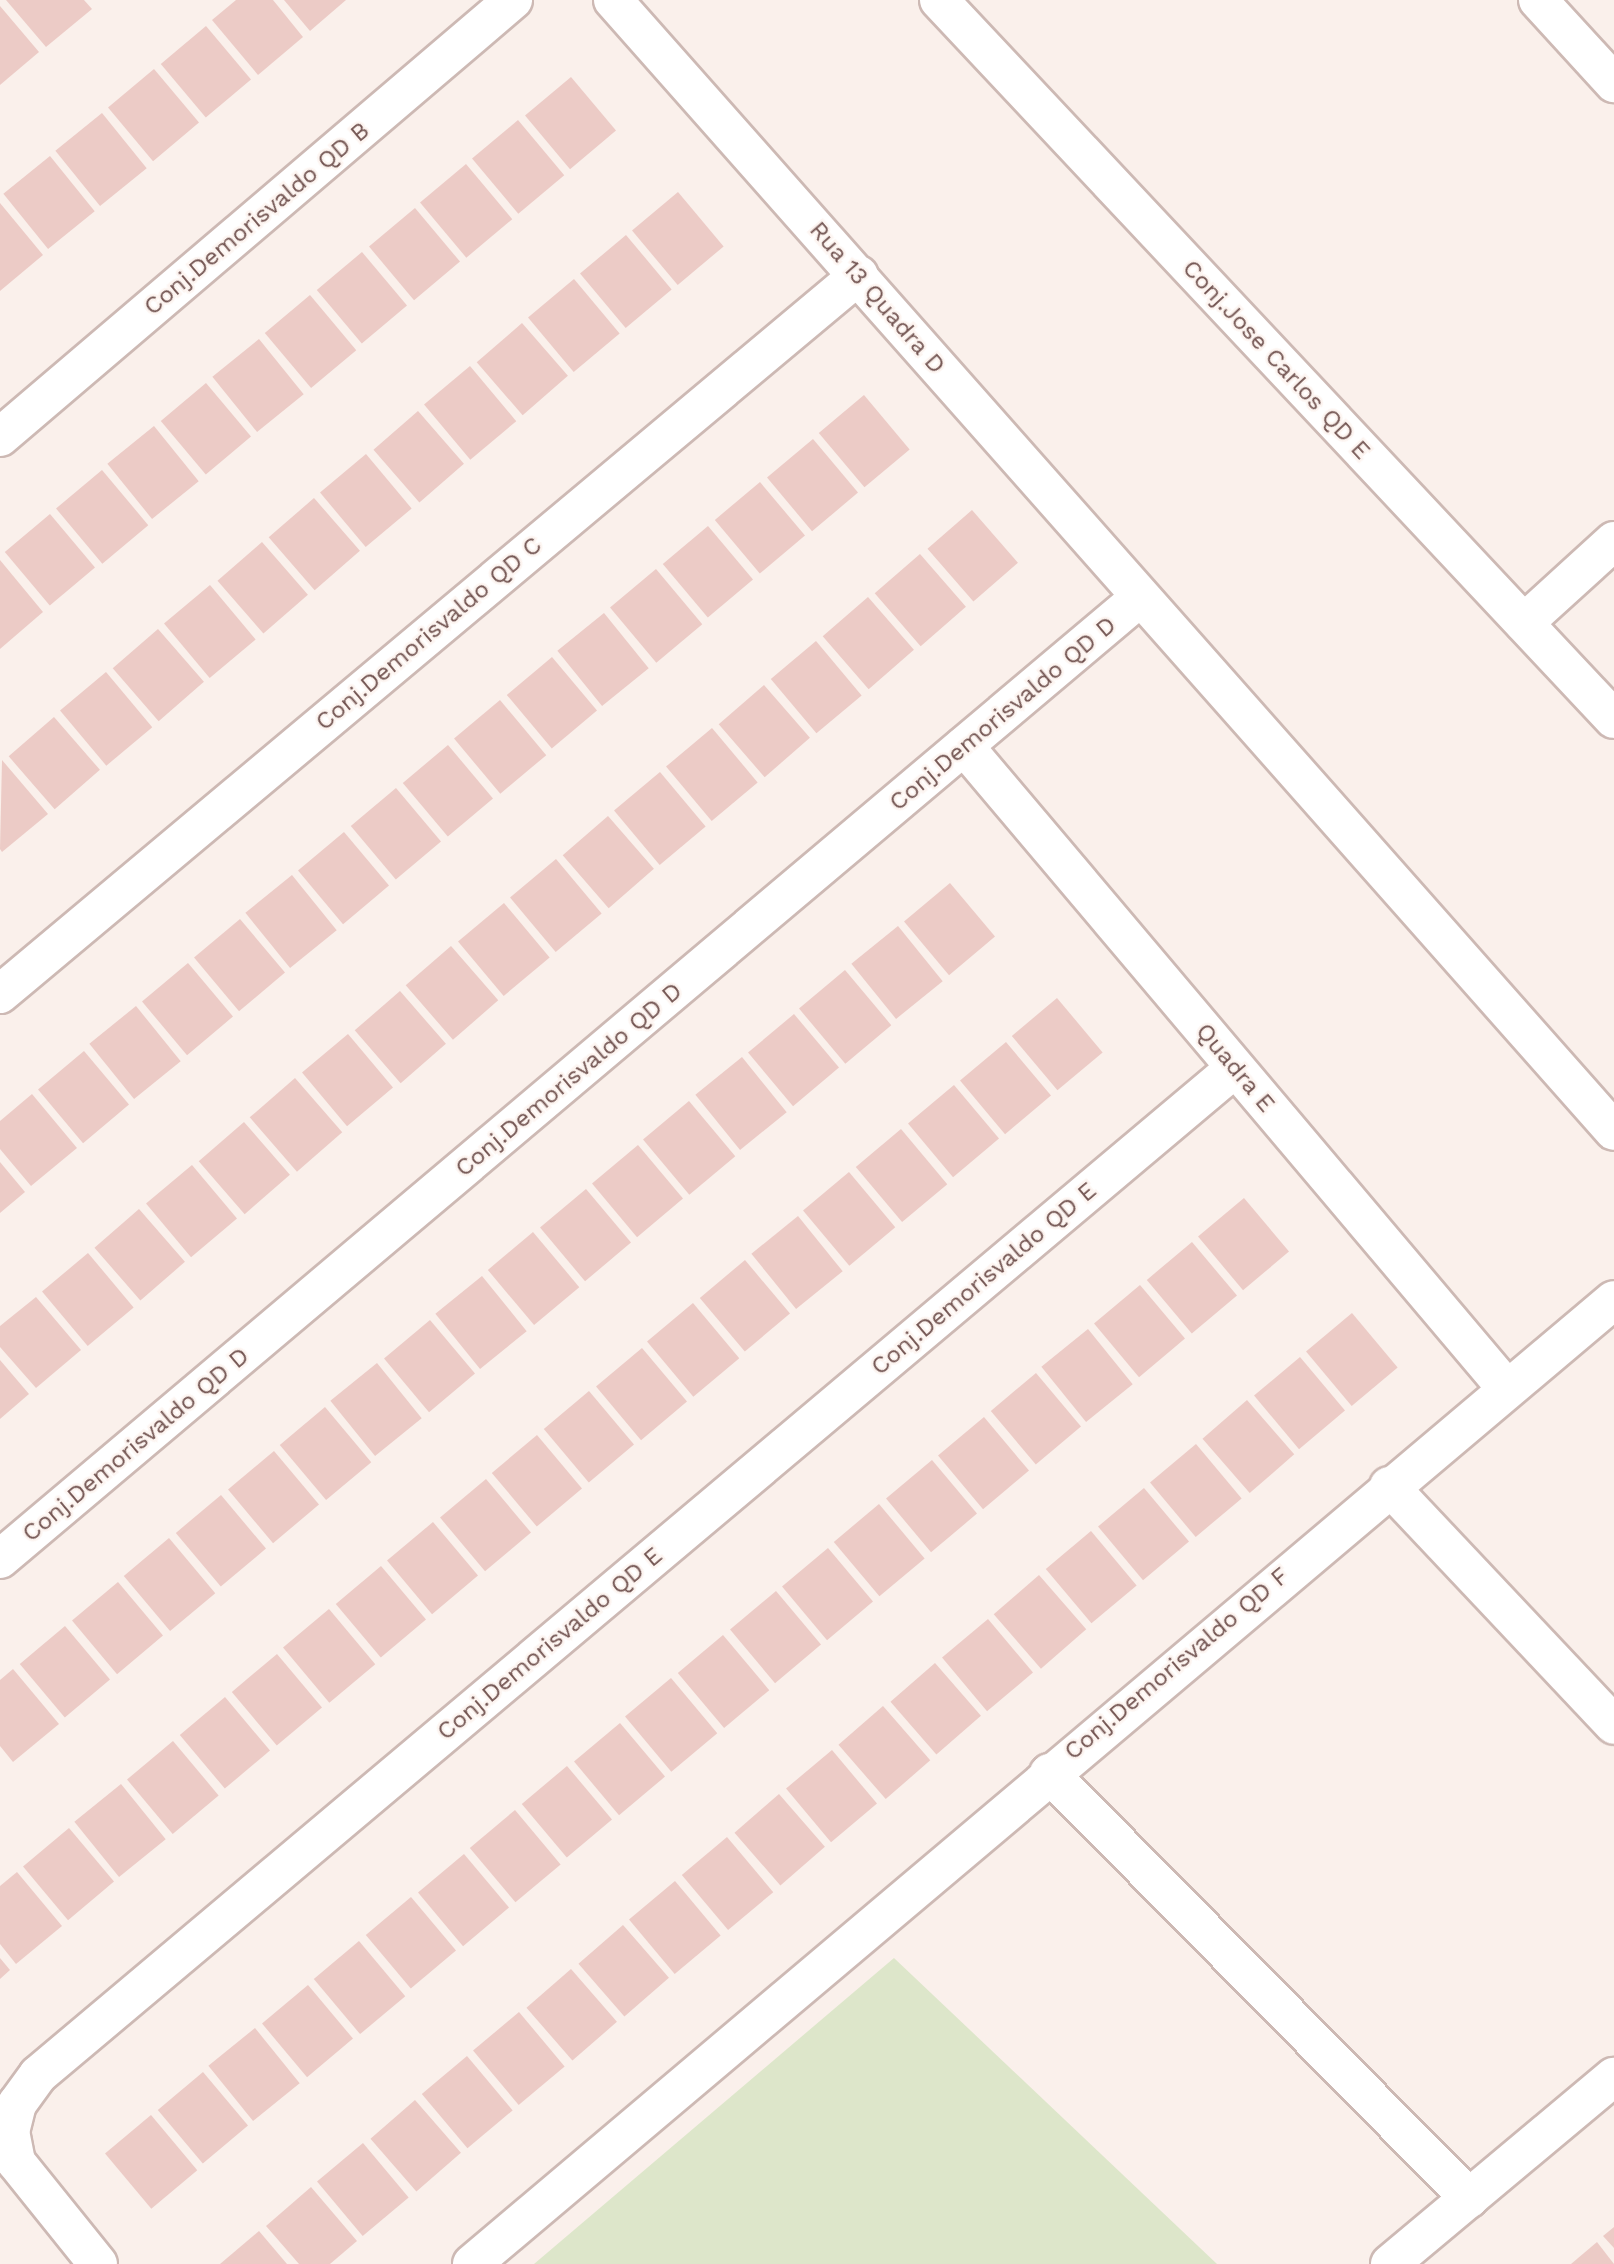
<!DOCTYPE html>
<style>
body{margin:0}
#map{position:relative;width:1614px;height:2264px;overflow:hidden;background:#faf0eb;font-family:"Work Sans",sans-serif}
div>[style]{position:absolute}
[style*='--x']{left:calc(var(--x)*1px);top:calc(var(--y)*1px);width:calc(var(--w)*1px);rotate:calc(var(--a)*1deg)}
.green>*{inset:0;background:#dde6ca}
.building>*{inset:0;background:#eccbc6;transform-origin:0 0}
.roads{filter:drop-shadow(2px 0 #cdb9b4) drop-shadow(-2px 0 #cdb9b4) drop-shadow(0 2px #cdb9b4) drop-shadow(0 -2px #cdb9b4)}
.minor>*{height:38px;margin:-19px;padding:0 19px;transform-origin:19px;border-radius:19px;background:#fff}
span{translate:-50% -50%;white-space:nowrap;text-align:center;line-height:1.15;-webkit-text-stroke:5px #fdf5f1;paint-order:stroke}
.street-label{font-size:24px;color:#725451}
</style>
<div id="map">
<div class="green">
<div style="clip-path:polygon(894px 1958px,1217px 2264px,534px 2264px)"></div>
</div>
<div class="building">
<div style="clip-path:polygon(6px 0,84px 0,92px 9px,46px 47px)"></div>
<div style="clip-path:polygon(236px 0,273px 0,303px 37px,258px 75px,212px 20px)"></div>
<div style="clip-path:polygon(284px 0,346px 0,310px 31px)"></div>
<div style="clip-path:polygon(0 6px,39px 52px,0 85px)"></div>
<div style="left:206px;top:26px;width:70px;height:59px;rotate:50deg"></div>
<div style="left:154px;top:69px;width:70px;height:60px;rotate:50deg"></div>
<div style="left:571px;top:77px;width:70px;height:60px;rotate:50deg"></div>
<div style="left:102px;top:113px;width:71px;height:60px;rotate:51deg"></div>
<div style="left:518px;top:120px;width:72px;height:60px;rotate:50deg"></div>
<div style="left:50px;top:156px;width:71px;height:60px;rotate:51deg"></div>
<div style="left:466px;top:164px;width:72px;height:60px;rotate:50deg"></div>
<div style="left:678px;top:192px;width:71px;height:60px;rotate:50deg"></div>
<div style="clip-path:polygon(0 203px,43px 255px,0 291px)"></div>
<div style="left:415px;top:208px;width:70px;height:60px;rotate:50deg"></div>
<div style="left:626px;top:235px;width:71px;height:60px;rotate:50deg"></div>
<div style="left:362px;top:252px;width:70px;height:59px;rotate:50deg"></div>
<div style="left:574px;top:279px;width:71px;height:60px;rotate:50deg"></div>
<div style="left:310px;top:295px;width:72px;height:59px;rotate:50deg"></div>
<div style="left:522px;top:323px;width:70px;height:60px;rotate:49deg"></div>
<div style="left:259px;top:339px;width:71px;height:60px;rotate:51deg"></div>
<div style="left:470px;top:366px;width:72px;height:60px;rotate:50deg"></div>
<div style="left:206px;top:383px;width:70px;height:59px;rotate:50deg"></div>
<div style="left:864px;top:395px;width:71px;height:59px;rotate:50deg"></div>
<div style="left:418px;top:411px;width:70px;height:59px;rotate:49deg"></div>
<div style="left:154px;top:426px;width:71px;height:60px;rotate:51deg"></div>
<div style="left:813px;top:439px;width:70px;height:60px;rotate:50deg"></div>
<div style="left:366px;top:454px;width:71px;height:60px;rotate:50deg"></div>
<div style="left:102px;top:470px;width:72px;height:60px;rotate:50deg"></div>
<div style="left:760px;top:482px;width:70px;height:59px;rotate:50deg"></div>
<div style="left:314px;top:498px;width:70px;height:60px;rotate:49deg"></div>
<div style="left:972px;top:510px;width:70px;height:59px;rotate:49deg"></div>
<div style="left:50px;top:514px;width:70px;height:59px;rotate:50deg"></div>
<div style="left:708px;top:526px;width:70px;height:59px;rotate:50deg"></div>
<div style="left:262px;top:542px;width:70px;height:59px;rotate:49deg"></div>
<div style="left:920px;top:554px;width:70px;height:60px;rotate:49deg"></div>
<div style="clip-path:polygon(0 560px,43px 612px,0 649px)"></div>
<div style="left:656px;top:569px;width:72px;height:60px;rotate:50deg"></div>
<div style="left:210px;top:585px;width:71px;height:60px;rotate:50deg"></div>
<div style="left:868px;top:597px;width:70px;height:60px;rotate:49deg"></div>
<div style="left:604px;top:613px;width:71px;height:60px;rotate:51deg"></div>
<div style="left:158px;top:629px;width:70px;height:60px;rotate:49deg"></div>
<div style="left:816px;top:641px;width:71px;height:59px;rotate:50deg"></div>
<div style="left:552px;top:657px;width:70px;height:59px;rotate:50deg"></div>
<div style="left:106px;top:672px;width:72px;height:60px;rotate:50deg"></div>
<div style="left:764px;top:685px;width:70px;height:60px;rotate:49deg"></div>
<div style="left:500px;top:700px;width:72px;height:60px;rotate:50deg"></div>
<div style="left:54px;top:717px;width:70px;height:60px;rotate:49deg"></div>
<div style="left:712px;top:728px;width:71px;height:60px;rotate:50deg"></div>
<div style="left:448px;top:745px;width:70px;height:59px;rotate:50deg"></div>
<div style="clip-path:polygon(2px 760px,48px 814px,2px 852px,0 849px)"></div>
<div style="left:660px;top:772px;width:71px;height:60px;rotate:50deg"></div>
<div style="left:396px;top:788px;width:70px;height:59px;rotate:50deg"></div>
<div style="left:608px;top:816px;width:70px;height:60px;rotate:49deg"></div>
<div style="left:344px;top:832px;width:70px;height:60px;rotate:50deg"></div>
<div style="left:556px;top:859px;width:71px;height:60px;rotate:50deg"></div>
<div style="left:292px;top:875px;width:71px;height:60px;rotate:51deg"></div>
<div style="left:950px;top:883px;width:70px;height:60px;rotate:50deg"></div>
<div style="left:504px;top:903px;width:71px;height:60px;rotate:50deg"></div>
<div style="left:240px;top:919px;width:70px;height:60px;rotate:50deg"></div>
<div style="left:898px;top:926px;width:71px;height:60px;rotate:51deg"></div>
<div style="left:451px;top:946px;width:72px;height:60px;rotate:49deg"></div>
<div style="left:188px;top:963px;width:70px;height:60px;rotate:50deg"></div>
<div style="left:845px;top:970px;width:72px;height:60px;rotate:50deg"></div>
<div style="left:400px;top:991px;width:70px;height:60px;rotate:49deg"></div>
<div style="left:1057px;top:998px;width:71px;height:59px;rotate:50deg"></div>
<div style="left:136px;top:1006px;width:71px;height:60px;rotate:51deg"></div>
<div style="left:794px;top:1014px;width:70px;height:60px;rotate:50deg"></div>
<div style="left:348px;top:1034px;width:70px;height:60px;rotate:50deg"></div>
<div style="left:1006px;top:1042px;width:70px;height:60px;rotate:50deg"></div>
<div style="left:84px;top:1051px;width:70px;height:60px;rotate:50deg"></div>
<div style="left:742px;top:1057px;width:71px;height:60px;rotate:51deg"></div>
<div style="left:295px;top:1078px;width:72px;height:60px;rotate:49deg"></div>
<div style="left:954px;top:1085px;width:70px;height:60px;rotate:50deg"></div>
<div style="clip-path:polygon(32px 1094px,77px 1148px,31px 1186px,0 1149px,0 1121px)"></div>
<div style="left:689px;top:1101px;width:72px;height:60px;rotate:50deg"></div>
<div style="left:244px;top:1122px;width:70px;height:60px;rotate:49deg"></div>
<div style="left:901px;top:1129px;width:72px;height:59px;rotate:50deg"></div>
<div style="left:638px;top:1145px;width:70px;height:60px;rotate:50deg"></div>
<div style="clip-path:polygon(0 1162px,25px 1192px,0 1213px)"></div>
<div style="left:192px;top:1165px;width:70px;height:60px;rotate:50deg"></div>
<div style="left:849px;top:1172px;width:72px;height:60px;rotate:50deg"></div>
<div style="left:586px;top:1189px;width:70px;height:60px;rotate:50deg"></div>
<div style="left:1244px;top:1198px;width:70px;height:60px;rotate:50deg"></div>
<div style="left:139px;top:1209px;width:70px;height:59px;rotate:49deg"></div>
<div style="left:798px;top:1216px;width:71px;height:60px;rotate:51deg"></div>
<div style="left:533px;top:1232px;width:72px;height:59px;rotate:50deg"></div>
<div style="left:1192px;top:1242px;width:70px;height:59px;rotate:50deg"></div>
<div style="left:88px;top:1253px;width:71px;height:60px;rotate:50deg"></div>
<div style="left:745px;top:1260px;width:70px;height:59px;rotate:50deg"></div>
<div style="left:482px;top:1276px;width:71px;height:60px;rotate:51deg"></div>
<div style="left:1140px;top:1285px;width:70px;height:60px;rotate:50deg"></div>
<div style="clip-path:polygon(36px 1297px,81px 1350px,36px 1388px,0 1347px,0 1326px)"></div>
<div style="left:693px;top:1303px;width:72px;height:60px;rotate:50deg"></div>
<div style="left:1352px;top:1313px;width:71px;height:60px;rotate:50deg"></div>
<div style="left:430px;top:1320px;width:70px;height:60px;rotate:50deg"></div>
<div style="left:1088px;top:1329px;width:71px;height:60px;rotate:51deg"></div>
<div style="left:642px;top:1348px;width:70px;height:60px;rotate:50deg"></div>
<div style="left:1300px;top:1357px;width:70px;height:60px;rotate:50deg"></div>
<div style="clip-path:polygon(0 1360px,29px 1394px,0 1419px)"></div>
<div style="left:377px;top:1363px;width:71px;height:60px;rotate:51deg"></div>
<div style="left:1036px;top:1373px;width:70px;height:59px;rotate:50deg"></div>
<div style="left:589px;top:1391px;width:70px;height:59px;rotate:50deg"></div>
<div style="left:1247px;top:1400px;width:72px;height:59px;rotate:49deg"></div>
<div style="left:325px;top:1407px;width:72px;height:59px;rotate:50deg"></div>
<div style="left:984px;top:1417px;width:70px;height:60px;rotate:50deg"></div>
<div style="left:537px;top:1435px;width:70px;height:59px;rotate:50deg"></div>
<div style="left:1196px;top:1444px;width:71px;height:60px;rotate:50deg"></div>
<div style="left:274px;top:1451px;width:70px;height:60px;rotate:50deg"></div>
<div style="left:932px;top:1460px;width:70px;height:60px;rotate:50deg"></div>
<div style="left:486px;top:1479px;width:70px;height:60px;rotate:50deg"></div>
<div style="left:1144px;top:1488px;width:70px;height:60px;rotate:50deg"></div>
<div style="left:221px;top:1495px;width:70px;height:59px;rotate:50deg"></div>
<div style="left:879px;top:1504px;width:71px;height:59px;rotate:50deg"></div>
<div style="left:433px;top:1522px;width:70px;height:60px;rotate:50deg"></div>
<div style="left:1091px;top:1531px;width:71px;height:59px;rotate:50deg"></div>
<div style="left:169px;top:1538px;width:72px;height:59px;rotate:50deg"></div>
<div style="left:828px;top:1548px;width:70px;height:60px;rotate:50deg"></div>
<div style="left:381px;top:1566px;width:70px;height:59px;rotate:50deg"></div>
<div style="left:1039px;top:1575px;width:72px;height:60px;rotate:49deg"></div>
<div style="left:118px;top:1582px;width:70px;height:60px;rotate:50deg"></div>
<div style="left:776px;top:1591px;width:70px;height:60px;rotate:50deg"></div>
<div style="left:329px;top:1609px;width:72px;height:60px;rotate:50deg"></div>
<div style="left:988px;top:1619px;width:70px;height:60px;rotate:50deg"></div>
<div style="left:65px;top:1626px;width:70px;height:59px;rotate:50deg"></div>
<div style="left:723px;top:1635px;width:72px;height:59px;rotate:50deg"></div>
<div style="left:277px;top:1654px;width:70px;height:59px;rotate:50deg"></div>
<div style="left:935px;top:1663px;width:70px;height:59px;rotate:49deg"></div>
<div style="clip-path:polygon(13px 1669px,59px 1724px,13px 1762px,0 1746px,0 1680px)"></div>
<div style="left:671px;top:1678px;width:72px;height:60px;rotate:50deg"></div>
<div style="left:225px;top:1697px;width:70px;height:59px;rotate:50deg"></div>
<div style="left:883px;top:1706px;width:72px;height:59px;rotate:49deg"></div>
<div style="left:620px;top:1723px;width:70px;height:60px;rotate:50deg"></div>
<div style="left:173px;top:1741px;width:71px;height:60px;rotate:50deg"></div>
<div style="left:832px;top:1750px;width:70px;height:60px;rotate:50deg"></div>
<div style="left:567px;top:1766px;width:70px;height:59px;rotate:50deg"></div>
<div style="left:121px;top:1784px;width:71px;height:60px;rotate:51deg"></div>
<div style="left:779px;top:1794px;width:70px;height:59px;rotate:49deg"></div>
<div style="left:515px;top:1810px;width:71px;height:59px;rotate:50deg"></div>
<div style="left:69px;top:1828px;width:70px;height:60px;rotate:50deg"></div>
<div style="left:727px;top:1837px;width:72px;height:59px;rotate:50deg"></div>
<div style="left:464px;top:1854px;width:70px;height:60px;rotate:50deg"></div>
<div style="clip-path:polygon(17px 1872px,62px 1926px,16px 1964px,0 1944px,0 1886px)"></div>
<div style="left:675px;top:1881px;width:71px;height:60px;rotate:50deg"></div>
<div style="left:411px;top:1897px;width:70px;height:59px;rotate:50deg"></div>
<div style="left:623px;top:1925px;width:70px;height:59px;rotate:49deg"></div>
<div style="left:359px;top:1941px;width:72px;height:59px;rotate:50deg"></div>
<div style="clip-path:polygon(0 1958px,10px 1970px,0 1979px)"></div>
<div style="left:571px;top:1969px;width:70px;height:59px;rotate:49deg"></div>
<div style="left:308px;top:1985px;width:70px;height:60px;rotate:50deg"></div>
<div style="left:519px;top:2012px;width:71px;height:60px;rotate:50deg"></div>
<div style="left:255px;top:2028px;width:71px;height:60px;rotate:51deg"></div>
<div style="left:467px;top:2056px;width:71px;height:59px;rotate:50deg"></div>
<div style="left:203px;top:2072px;width:70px;height:59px;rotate:50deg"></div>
<div style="left:415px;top:2100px;width:70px;height:59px;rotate:49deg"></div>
<div style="left:151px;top:2115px;width:72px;height:60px;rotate:50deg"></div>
<div style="left:363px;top:2143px;width:71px;height:60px;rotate:50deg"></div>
<div style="clip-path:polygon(311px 2187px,357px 2241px,330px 2264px,299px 2264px,266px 2226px)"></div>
<div style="clip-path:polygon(1614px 2227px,1614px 2248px,1603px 2236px)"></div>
<div style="clip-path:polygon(259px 2231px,287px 2264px,220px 2264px)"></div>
<div style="clip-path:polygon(1597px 2242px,1614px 2264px,1571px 2264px)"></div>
</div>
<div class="roads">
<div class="minor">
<div style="--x:613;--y:0;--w:1510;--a:48.49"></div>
<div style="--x:939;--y:0;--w:986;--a:46.81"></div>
<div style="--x:1538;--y:0;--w:113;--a:47.5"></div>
<div style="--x:0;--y:437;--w:674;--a:-40.43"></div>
<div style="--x:1524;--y:623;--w:122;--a:-42.3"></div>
<div style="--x:964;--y:746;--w:842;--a:49.82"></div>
<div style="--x:0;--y:994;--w:1120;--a:-39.93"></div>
<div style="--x:1389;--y:1486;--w:328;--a:46.7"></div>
<div style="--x:0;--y:1559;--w:1489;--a:-40.15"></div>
<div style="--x:1049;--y:1773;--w:598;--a:45.34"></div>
<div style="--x:98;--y:2264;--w:131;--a:-128.8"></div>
<div style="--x:16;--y:2162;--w:31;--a:-101"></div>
<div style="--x:10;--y:2132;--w:29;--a:-76"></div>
<div style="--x:17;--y:2104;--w:36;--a:-54"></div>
<div style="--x:38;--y:2075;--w:1564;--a:-40.07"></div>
<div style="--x:472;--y:2264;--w:1494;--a:-40.17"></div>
<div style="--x:1390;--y:2264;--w:292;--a:-39.9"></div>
</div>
</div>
<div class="street-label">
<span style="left:257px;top:219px;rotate:-40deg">Conj.Demorisvaldo QD B</span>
<span style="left:877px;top:298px;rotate:49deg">Rua 13 Quadra D</span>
<span style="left:1276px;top:360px;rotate:47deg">Conj.Jose Carlos QD E</span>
<span style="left:429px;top:634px;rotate:-40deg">Conj.Demorisvaldo QD C</span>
<span style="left:1003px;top:714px;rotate:-40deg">Conj.Demorisvaldo QD D</span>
<span style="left:1235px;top:1068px;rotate:50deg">Quadra E</span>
<span style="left:569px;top:1080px;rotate:-40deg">Conj.Demorisvaldo QD D</span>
<span style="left:984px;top:1279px;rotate:-40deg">Conj.Demorisvaldo QD E</span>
<span style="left:136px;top:1445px;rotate:-40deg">Conj.Demorisvaldo QD D</span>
<span style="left:550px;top:1644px;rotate:-40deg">Conj.Demorisvaldo QD E</span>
<span style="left:1177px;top:1664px;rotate:-40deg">Conj.Demorisvaldo QD F</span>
</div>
</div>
